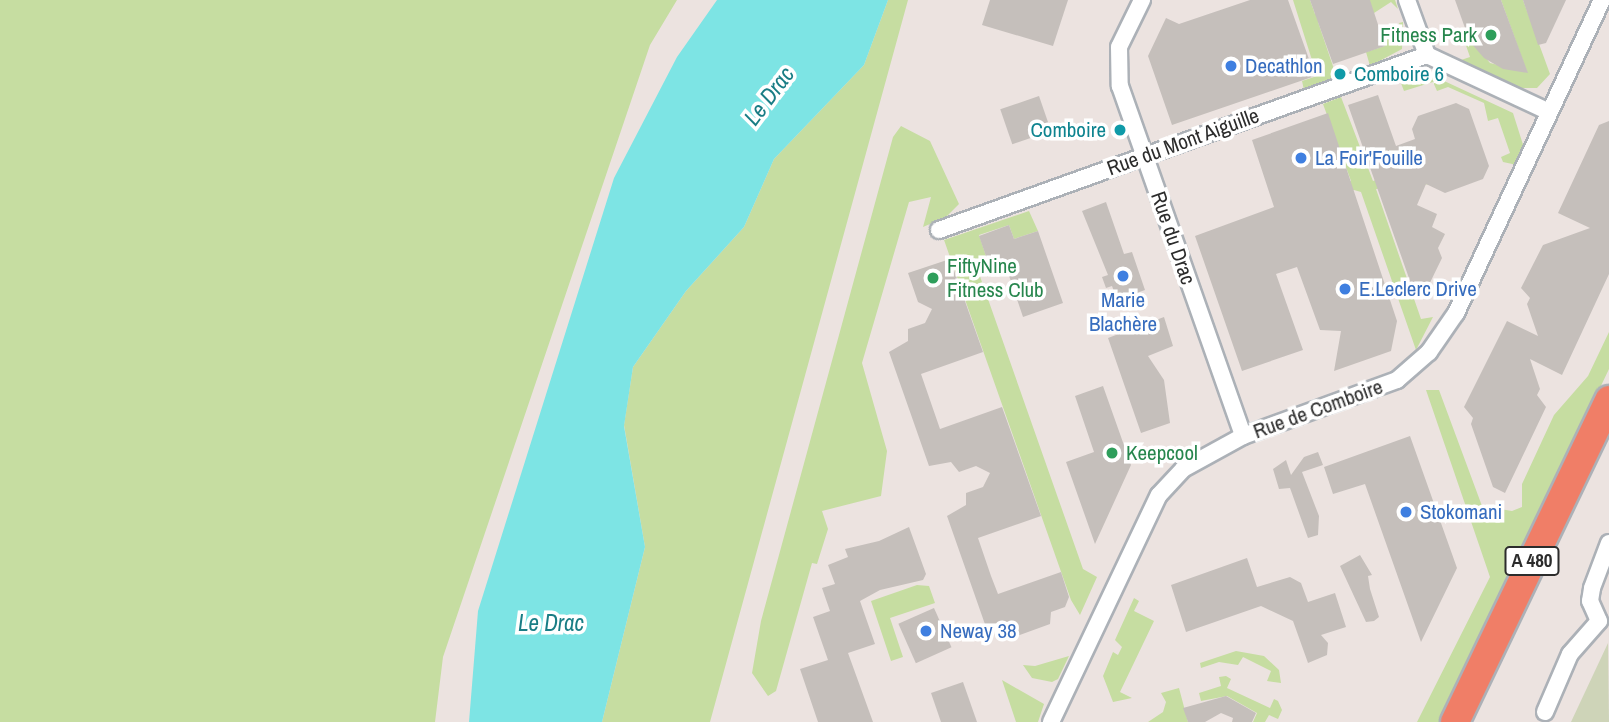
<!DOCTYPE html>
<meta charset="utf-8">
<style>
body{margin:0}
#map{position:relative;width:1609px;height:722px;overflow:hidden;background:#ece3e0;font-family:"Archivo Narrow",sans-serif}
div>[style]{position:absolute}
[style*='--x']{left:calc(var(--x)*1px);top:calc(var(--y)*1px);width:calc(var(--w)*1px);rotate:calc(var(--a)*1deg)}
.green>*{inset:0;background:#c6dda1}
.cemetery>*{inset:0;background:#ced4b8}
.water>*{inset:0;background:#7de4e4}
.building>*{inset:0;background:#c5bfbb;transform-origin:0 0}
.roads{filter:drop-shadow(2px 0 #acb1b7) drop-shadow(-2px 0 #acb1b7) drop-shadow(0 2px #acb1b7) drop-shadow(0 -2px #acb1b7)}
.street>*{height:16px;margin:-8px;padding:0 8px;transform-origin:8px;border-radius:8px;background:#fff}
.highway>*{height:28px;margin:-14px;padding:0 14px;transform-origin:14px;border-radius:14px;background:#f07e67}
.dots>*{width:19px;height:19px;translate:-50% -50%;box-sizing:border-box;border:4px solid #fff;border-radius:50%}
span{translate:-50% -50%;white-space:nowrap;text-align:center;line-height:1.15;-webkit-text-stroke:7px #fff;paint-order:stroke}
.shield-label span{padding:2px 5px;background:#fff;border:2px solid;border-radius:5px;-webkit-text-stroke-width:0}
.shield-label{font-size:19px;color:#2c2c2c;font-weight:700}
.leisure-label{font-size:21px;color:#27864d}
.right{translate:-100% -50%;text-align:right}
.left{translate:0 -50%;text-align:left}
.shop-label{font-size:21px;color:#366cbe}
.culture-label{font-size:21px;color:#0d838f}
.street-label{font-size:21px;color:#2c2c2c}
.water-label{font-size:23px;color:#197d85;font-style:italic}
</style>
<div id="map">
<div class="green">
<div style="clip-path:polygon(0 0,677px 0,650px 45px,443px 657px,435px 722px,0 722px)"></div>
<div style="clip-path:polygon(888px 0,908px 0,710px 722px,602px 722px,645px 547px,624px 425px,633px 367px,686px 291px,744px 227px,774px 159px,864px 65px)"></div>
<div style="clip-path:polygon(1293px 0,1310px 0,1315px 14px,1356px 0,1395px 0,1398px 9px,1391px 2px,1374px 13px,1318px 22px,1337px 78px,1304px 90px,1302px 81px,1317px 76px)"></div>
<div style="clip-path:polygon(1501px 0,1523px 0,1550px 74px,1537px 88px,1521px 88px,1461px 60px,1470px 57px,1463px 37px,1468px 36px,1490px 63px,1527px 72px)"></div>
<div style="clip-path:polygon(1403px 22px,1402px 49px,1370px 66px,1366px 52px,1385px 46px,1383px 38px,1402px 32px,1399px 23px)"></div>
<div style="clip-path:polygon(1427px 73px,1513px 113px,1525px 151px,1517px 165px,1503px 162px,1501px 157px,1510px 153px,1498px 118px,1488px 121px,1484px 103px,1448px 87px,1437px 91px,1433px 82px,1404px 91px,1399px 78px)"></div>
<div style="clip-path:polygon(1341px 97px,1373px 181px,1423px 163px,1431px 184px,1376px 189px,1421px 319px,1433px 317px,1416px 350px,1361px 192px,1354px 190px,1285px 213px,1284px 205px,1351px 181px,1323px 104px)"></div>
<div style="clip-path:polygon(901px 126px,930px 141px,959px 204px,946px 217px,923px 227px,931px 197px,909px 202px,862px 363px,887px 451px,881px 496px,822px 511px,828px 529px,817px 564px,812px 563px,776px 691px,768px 696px,752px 673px,761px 621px,893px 137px)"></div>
<div style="clip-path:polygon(1029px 211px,1038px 231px,1014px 239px,1009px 225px,979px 235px,988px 262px,976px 265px,1083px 569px,1097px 577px,1080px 615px,1071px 600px,944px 240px)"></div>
<div style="clip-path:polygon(1609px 332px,1609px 369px,1460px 682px,1439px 722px,1417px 722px,1490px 577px,1426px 390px,1439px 390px,1482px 506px,1512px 511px,1522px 507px,1522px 484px,1554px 415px,1588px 376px)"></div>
<div style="clip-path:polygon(917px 585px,929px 586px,935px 603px,890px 618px,903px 657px,891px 661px,871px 601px)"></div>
<div style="clip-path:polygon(1134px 598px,1139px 601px,1134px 611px,1154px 621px,1120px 692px,1132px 698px,1113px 702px,1103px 676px,1113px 652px,1118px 655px,1122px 647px,1115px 640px)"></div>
<div style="clip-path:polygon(1236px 651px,1264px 656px,1279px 670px,1281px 683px,1267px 681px,1271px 671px,1243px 657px,1238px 665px,1219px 662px,1201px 668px,1200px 663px)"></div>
<div style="clip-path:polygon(1069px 656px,1058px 679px,1052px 682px,1032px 678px,1023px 665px,1035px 666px)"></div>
<div style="clip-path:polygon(1226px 676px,1231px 679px,1227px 688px,1270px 708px,1274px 699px,1278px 701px,1282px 710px,1278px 719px,1269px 715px,1265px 722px,1253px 722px,1257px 713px,1227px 696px,1201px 701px,1199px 693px,1221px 686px,1219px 677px)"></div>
<div style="clip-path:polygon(1002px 680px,1044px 704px,1038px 722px,1016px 722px)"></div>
<div style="clip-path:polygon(1179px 688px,1188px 722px,1148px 722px,1163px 712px,1166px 702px,1161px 693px)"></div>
</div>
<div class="cemetery">
<div style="clip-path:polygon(1608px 643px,1609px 722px,1571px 722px)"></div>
</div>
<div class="water">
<div style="clip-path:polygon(717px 0,888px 0,864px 65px,774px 159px,744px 227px,686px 291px,633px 367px,624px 426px,645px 547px,602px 722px,469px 722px,478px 611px,614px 178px,677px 57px)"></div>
</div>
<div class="building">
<div style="clip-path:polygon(990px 0,1068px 0,1053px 46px,982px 25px)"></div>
<div style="clip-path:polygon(1250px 0,1288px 0,1315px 76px,1172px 125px,1148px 56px,1166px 18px,1179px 24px)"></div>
<div style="clip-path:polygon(1310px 0,1370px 0,1385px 46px,1333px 64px)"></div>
<div style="clip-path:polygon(1455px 0,1501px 0,1528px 73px,1503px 69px,1484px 58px,1470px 42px)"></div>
<div style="clip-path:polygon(1523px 0,1566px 0,1546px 43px,1538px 45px)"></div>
<div style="clip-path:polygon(1378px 95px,1396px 146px,1415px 139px,1412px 129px,1418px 116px,1456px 103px,1469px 109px,1489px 166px,1483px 179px,1445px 193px,1426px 184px,1417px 205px,1437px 214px,1432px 227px,1445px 234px,1438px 248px,1442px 258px,1424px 295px,1416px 298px,1348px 105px)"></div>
<div style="left:1039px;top:96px;width:37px;height:41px;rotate:71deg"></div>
<div style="clip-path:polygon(1328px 113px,1397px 321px,1391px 351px,1334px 371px,1341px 331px,1320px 330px,1297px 267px,1276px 274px,1303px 350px,1242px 371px,1195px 236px,1274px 207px,1252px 140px)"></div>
<div style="clip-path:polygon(1609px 121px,1609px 274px,1562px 375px,1530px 359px,1540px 389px,1537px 395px,1546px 407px,1505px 493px,1493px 487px,1471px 424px,1473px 418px,1464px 407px,1507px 321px,1538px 336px,1527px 304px,1530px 298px,1521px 288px,1543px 245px,1590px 228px,1558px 213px,1599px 125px)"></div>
<div style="clip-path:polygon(1106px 202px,1124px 254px,1132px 252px,1145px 290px,1117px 300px,1112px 286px,1106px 288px,1102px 277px,1108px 275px,1082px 211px)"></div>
<div style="clip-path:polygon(1009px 225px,1014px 239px,1038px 231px,1063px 303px,1023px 317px,1003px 258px,988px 262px,979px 236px)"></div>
<div style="clip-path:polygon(950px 259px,983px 352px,921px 374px,940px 429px,1002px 407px,1041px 516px,978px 538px,991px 576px,998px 594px,1061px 572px,1069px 597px,1065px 607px,1051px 612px,1050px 624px,1017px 636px,1009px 627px,987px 630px,947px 516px,966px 505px,966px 493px,983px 487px,990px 473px,976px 466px,959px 472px,951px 462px,929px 466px,889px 352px,908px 341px,908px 329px,925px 323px,932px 309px,918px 302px,908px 273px)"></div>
<div style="clip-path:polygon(1164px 317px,1173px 346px,1148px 356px,1164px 380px,1170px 423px,1141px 433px,1108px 338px)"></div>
<div style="clip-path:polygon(1103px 386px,1131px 465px,1095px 544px,1066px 462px,1094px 452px,1075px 396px)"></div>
<div style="clip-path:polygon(1410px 436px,1457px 568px,1421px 642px,1365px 484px,1333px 494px,1324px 467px)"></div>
<div style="clip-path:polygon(1318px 452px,1323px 465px,1302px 472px,1319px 516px,1318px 535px,1308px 538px,1290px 488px,1279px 489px,1273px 469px,1286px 460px,1291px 475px,1304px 457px)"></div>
<div style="clip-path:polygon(909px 527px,926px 574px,923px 580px,880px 590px,860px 601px,875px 644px,848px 653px,873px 722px,818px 722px,800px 669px,828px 660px,813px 617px,830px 611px,822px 588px,835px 584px,828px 565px,848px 557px,845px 549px,879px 541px)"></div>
<div style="clip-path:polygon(1360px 555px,1372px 575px,1368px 576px,1370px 589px,1379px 617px,1374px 621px,1366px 622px,1340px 566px)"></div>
<div style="clip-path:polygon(1247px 558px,1257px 587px,1290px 577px,1301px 583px,1308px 602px,1335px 593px,1346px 627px,1321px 635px,1328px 643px,1327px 655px,1308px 663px,1293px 621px,1261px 606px,1186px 632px,1171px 585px)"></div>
<div style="left:934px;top:608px;width:43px;height:39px;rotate:66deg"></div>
<div style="clip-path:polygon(963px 682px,977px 722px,941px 722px,931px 693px)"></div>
<div style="clip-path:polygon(1226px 696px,1256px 713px,1252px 722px,1232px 722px,1233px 718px,1221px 713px,1205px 722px,1188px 722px,1183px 708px)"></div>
</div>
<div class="roads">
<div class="street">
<div style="--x:1142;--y:0;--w:52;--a:116.1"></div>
<div style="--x:1119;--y:47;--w:39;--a:89"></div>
<div style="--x:1120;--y:86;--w:371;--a:70.6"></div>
<div style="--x:1407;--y:0;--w:59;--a:70"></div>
<div style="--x:1427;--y:55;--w:135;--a:25"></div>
<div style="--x:939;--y:230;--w:518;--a:-19.73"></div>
<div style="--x:1599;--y:621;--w:22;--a:-114"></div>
<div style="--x:1590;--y:601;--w:13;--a:-81"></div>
<div style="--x:1592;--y:588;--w:48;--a:-69.3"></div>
<div style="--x:1545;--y:712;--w:63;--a:-66.7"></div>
<div style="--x:1570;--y:654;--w:44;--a:-48.7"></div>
<div style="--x:1051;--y:722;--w:251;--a:-64.6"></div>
<div style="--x:1159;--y:495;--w:35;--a:-47"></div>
<div style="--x:1183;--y:469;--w:68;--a:-28.8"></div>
<div style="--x:1243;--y:436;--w:164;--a:-20"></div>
<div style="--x:1397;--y:380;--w:43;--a:-41.2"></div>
<div style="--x:1429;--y:352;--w:47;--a:-55.3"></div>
<div style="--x:1456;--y:313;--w:345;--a:-65"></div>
</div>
<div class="highway">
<div style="--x:1455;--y:722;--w:357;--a:-64.4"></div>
</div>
</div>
<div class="dots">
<div style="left:1491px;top:35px;background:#2e9e5b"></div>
<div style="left:1231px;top:66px;background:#3f7fe0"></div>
<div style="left:1340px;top:74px;background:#0f9aa8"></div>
<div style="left:1120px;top:130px;background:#0f9aa8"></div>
<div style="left:1301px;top:158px;background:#3f7fe0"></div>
<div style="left:1123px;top:276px;background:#3f7fe0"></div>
<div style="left:933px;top:278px;background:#2e9e5b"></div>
<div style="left:1345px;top:289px;background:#3f7fe0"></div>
<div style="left:1112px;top:453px;background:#2e9e5b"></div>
<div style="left:1406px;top:512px;background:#3f7fe0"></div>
<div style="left:926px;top:631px;background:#3f7fe0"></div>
</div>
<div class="shield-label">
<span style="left:1532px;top:561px">A 480</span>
</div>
<div class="leisure-label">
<span class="right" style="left:1477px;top:35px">Fitness Park</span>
<span class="left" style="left:947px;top:278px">FiftyNine<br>Fitness Club</span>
<span class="left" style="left:1126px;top:453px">Keepcool</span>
</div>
<div class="shop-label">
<span class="left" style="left:1245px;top:66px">Decathlon</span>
<span class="left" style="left:1315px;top:158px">La Foir'Fouille</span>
<span class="left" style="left:1359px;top:289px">E.Leclerc Drive</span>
<span style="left:1123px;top:312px">Marie<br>Blachère</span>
<span class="left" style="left:1420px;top:512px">Stokomani</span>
<span class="left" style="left:940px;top:631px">Neway 38</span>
</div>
<div class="culture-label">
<span class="left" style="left:1354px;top:74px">Comboire 6</span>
<span class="right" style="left:1106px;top:130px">Comboire</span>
</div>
<div class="street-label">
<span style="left:1183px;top:142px;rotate:-20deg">Rue du Mont Aiguille</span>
<span style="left:1173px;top:238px;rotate:71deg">Rue du Drac</span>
<span style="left:1318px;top:409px;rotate:-20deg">Rue de Comboire</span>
</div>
<div class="water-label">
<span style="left:769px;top:96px;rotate:-53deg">Le Drac</span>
<span style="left:551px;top:623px">Le Drac</span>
</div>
</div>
